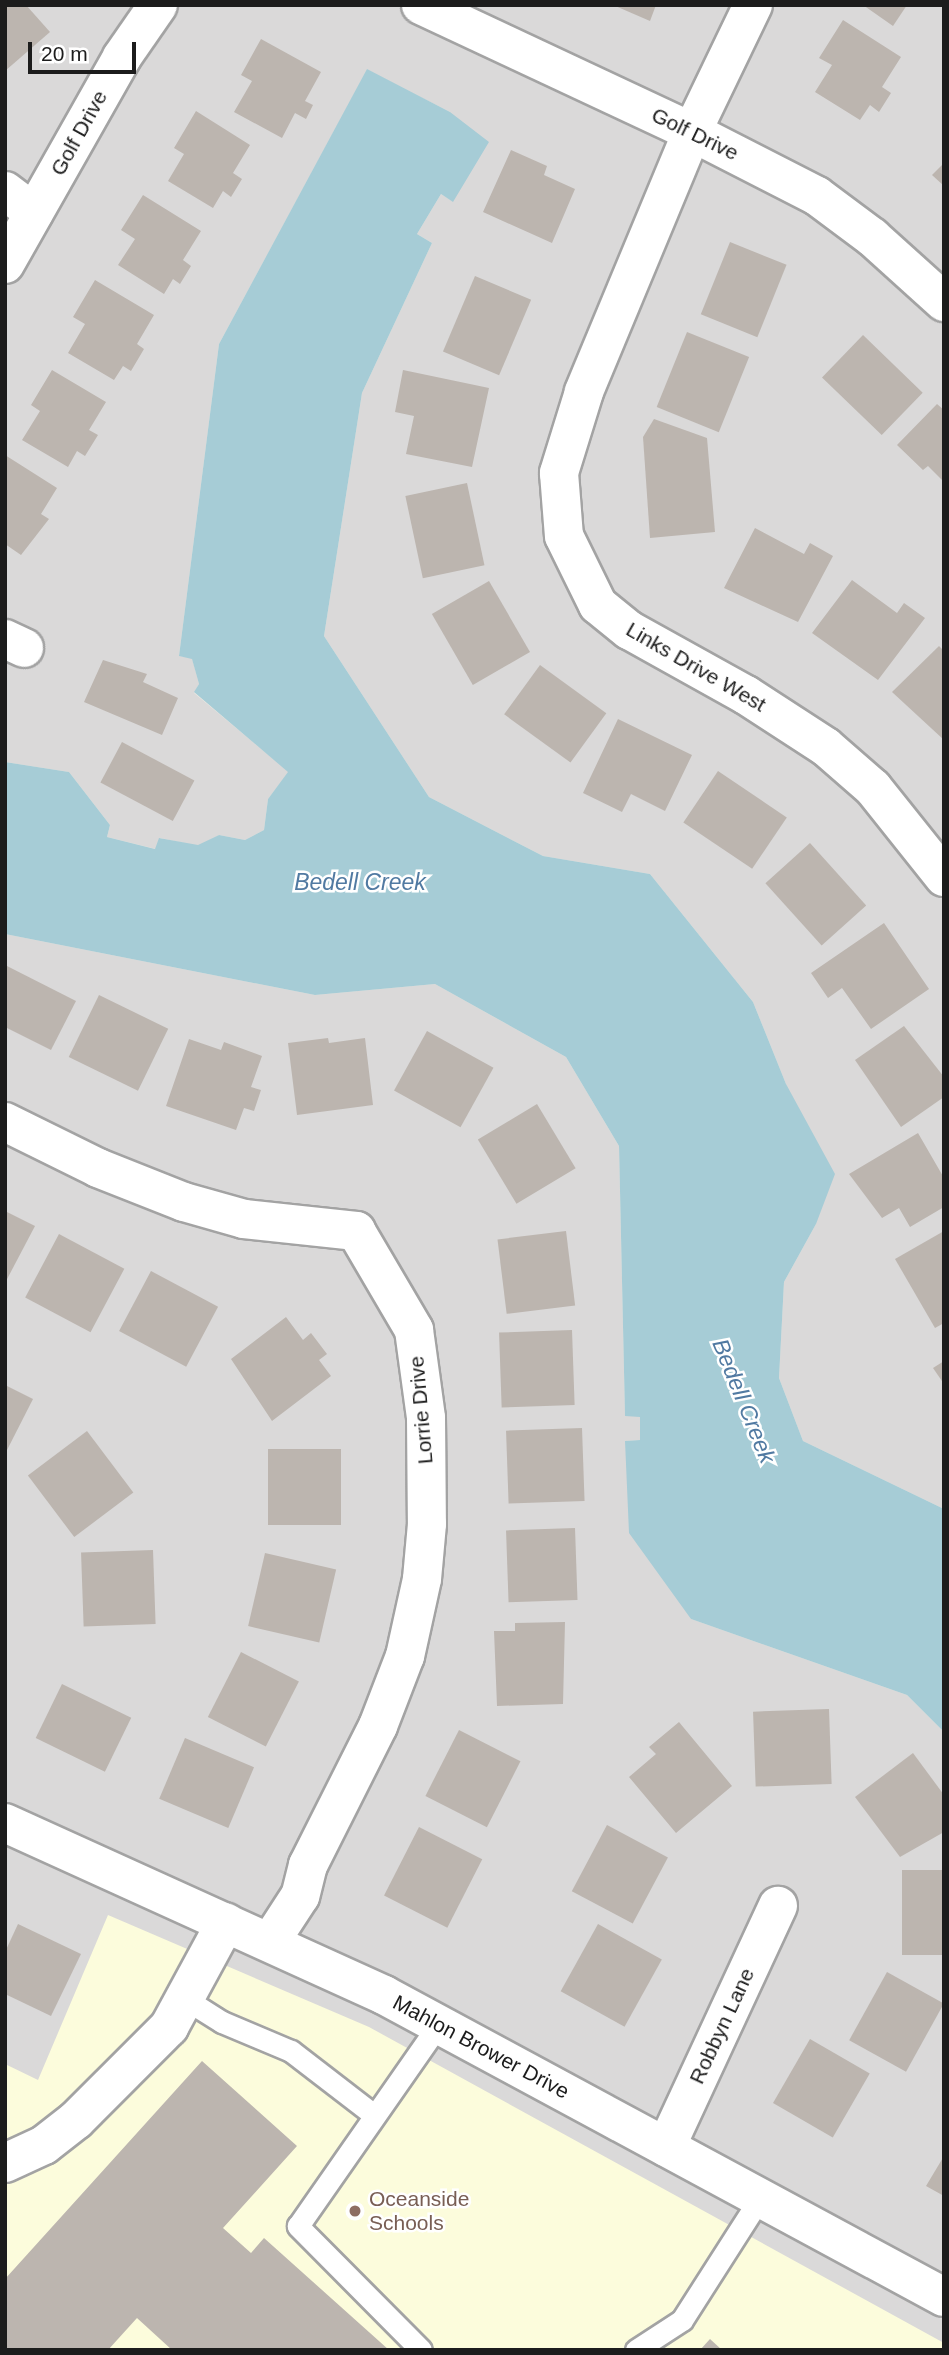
<!DOCTYPE html>
<style>
body{margin:0}
#map{position:relative;width:949px;height:2355px;overflow:hidden;background:#ece9e2;font-family:Helvetica,sans-serif}
div>[style]{position:absolute}
[style*='--x']{left:calc(var(--x)*1px);top:calc(var(--y)*1px);width:calc(var(--w)*1px);rotate:calc(var(--a)*1deg)}
.residential>*{inset:0;background:#dad9d9}
.education>*{inset:0;background:#fcfcdc}
.water>*{inset:0;background:#a6ccd6}
.building>*{inset:0;background:#bcb5af;transform-origin:0 0}
.roads{filter:drop-shadow(2px 0 #a3a3a3) drop-shadow(-2px 0 #a3a3a3) drop-shadow(0 2px #a3a3a3) drop-shadow(0 -2px #a3a3a3)}
.lane>*{height:21px;margin:-10.5px;padding:0 10.5px;transform-origin:10.5px;border-radius:10.5px;background:#fff}
.street>*{height:38px;margin:-19px;padding:0 19px;transform-origin:19px;border-radius:19px;background:#fff}
.dots>*{width:19px;height:19px;translate:-50% -50%;box-sizing:border-box;border:4px solid #fff;border-radius:50%}
span{translate:-50% -50%;white-space:nowrap;text-align:center;line-height:1.15;-webkit-text-stroke:5px #fff;paint-order:stroke}
.street-label{font-size:21px;color:#1c1c1c}
.education-label{font-size:21px;color:#785e54}
.left{translate:0 -50%;text-align:left}
.water-label{font-size:23px;color:#517aa2;font-style:italic}
.frame{position:absolute;inset:0;border:7px solid #1c1c1c;pointer-events:none}
.scale{position:absolute;left:28px;top:42px;width:108px;height:32px;box-sizing:border-box;border:4px solid #1c1c1c;border-top:0;padding-left:9px;font-size:21px;line-height:24px;white-space:nowrap;color:#1c1c1c;-webkit-text-stroke:5px #fff;paint-order:stroke}
</style>
<div id="map">
<div class="residential">
<div style="clip-path:polygon(5px 5px,944px 5px,944px 1509px,803px 1441px,779px 1378px,784px 1282px,816px 1224px,786px 1084px,753px 1002px,650px 874px,543px 856px,429px 797px,324px 636px,362px 393px,432px 243px,417px 234px,441px 194px,452px 201px,450px 112px,367px 70px,219px 344px,179px 656px,192px 658px,199px 684px,194px 693px,289px 772px,268px 799px,264px 830px,245px 840px,219px 835px,198px 846px,160px 838px,156px 849px,107px 837px,110px 825px,69px 772px,5px 762px)"></div>
<div style="clip-path:polygon(5px 934px,315px 995px,435px 984px,566px 1057px,619px 1146px,625px 1415px,640px 1416px,640px 1440px,625px 1441px,691px 1619px,907px 1695px,944px 1732px,944px 2350px,5px 2350px)"></div>
</div>
<div class="education">
<div style="clip-path:polygon(108px 1915px,369px 2027px,944px 2343px,944px 2350px,5px 2350px,5px 2064px,38px 2080px)"></div>
</div>
<div class="water">
<div style="clip-path:polygon(367px 69px,450px 112px,489px 142px,453px 202px,441px 194px,417px 234px,432px 243px,362px 393px,324px 636px,429px 797px,543px 856px,650px 874px,753px 1002px,786px 1084px,835px 1174px,816px 1224px,784px 1282px,779px 1378px,803px 1441px,944px 1509px,944px 1732px,907px 1695px,691px 1619px,629px 1533px,625px 1441px,640px 1440px,640px 1417px,625px 1416px,619px 1146px,566px 1057px,435px 984px,315px 995px,5px 934px,5px 762px,69px 772px,110px 825px,107px 837px,155px 849px,159px 838px,198px 845px,219px 835px,245px 840px,264px 830px,268px 799px,288px 772px,194px 692px,199px 684px,192px 659px,179px 656px,219px 344px)"></div>
</div>
<div class="building">
<div style="clip-path:polygon(5px 5px,26px 5px,50px 32px,5px 71px)"></div>
<div style="clip-path:polygon(613px 5px,656px 5px,650px 21px)"></div>
<div style="clip-path:polygon(863px 5px,907px 5px,893px 26px)"></div>
<div style="clip-path:polygon(843px 20px,901px 57px,882px 87px,891px 93px,879px 112px,870px 105px,860px 120px,815px 92px,832px 65px,819px 58px)"></div>
<div style="clip-path:polygon(261px 39px,321px 72px,305px 101px,313px 105px,306px 119px,295px 113px,282px 138px,234px 112px,252px 81px,241px 75px)"></div>
<div style="clip-path:polygon(196px 111px,250px 145px,233px 173px,242px 179px,231px 197px,223px 191px,213px 208px,168px 181px,184px 154px,174px 148px)"></div>
<div style="clip-path:polygon(511px 150px,547px 166px,544px 175px,575px 189px,552px 243px,483px 212px)"></div>
<div style="clip-path:polygon(944px 163px,944px 186px,932px 175px)"></div>
<div style="clip-path:polygon(143px 195px,201px 231px,183px 260px,191px 266px,180px 284px,173px 279px,164px 294px,118px 265px,135px 239px,121px 230px)"></div>
<div style="left:730px;top:242px;width:61px;height:78px;rotate:22deg"></div>
<div style="left:475px;top:276px;width:61px;height:82px;rotate:23deg"></div>
<div style="clip-path:polygon(95px 280px,154px 315px,137px 344px,144px 349px,131px 371px,123px 366px,114px 380px,68px 353px,85px 324px,73px 317px)"></div>
<div style="left:687px;top:332px;width:67px;height:81px;rotate:22deg"></div>
<div style="left:863px;top:335px;width:83px;height:59px;rotate:44deg"></div>
<div style="clip-path:polygon(52px 370px,106px 402px,89px 430px,98px 435px,85px 456px,77px 451px,68px 467px,22px 440px,40px 411px,31px 405px)"></div>
<div style="clip-path:polygon(403px 370px,489px 388px,472px 467px,406px 454px,414px 416px,395px 412px)"></div>
<div style="clip-path:polygon(937px 404px,944px 410px,944px 482px,928px 466px,923px 470px,897px 445px)"></div>
<div style="clip-path:polygon(654px 419px,707px 438px,715px 532px,650px 538px,643px 437px)"></div>
<div style="clip-path:polygon(5px 455px,57px 488px,41px 514px,49px 519px,21px 555px,5px 544px)"></div>
<div style="left:467px;top:483px;width:84px;height:63px;rotate:78deg"></div>
<div style="clip-path:polygon(755px 528px,804px 554px,810px 543px,833px 556px,798px 622px,724px 588px)"></div>
<div style="clip-path:polygon(852px 580px,897px 613px,904px 603px,925px 618px,878px 680px,812px 633px)"></div>
<div style="left:489px;top:581px;width:82px;height:66px;rotate:60deg"></div>
<div style="clip-path:polygon(939px 646px,944px 651px,944px 740px,892px 692px)"></div>
<div style="clip-path:polygon(103px 660px,147px 674px,143px 682px,178px 698px,162px 735px,84px 702px)"></div>
<div style="left:540px;top:665px;width:82px;height:61px;rotate:36deg"></div>
<div style="clip-path:polygon(618px 719px,692px 755px,665px 811px,631px 794px,622px 812px,583px 793px)"></div>
<div style="left:122px;top:742px;width:82px;height:46px;rotate:28deg"></div>
<div style="left:718px;top:771px;width:83px;height:62px;rotate:34deg"></div>
<div style="left:810px;top:843px;width:84px;height:60px;rotate:48deg"></div>
<div style="clip-path:polygon(884px 923px,929px 989px,871px 1029px,842px 988px,828px 998px,811px 973px)"></div>
<div style="clip-path:polygon(5px 965px,76px 1001px,51px 1050px,5px 1027px)"></div>
<div style="left:99px;top:995px;width:77px;height:69px;rotate:26deg"></div>
<div style="clip-path:polygon(904px 1026px,944px 1077px,944px 1097px,901px 1127px,855px 1060px)"></div>
<div style="left:427px;top:1031px;width:76px;height:68px;rotate:29deg"></div>
<div style="clip-path:polygon(328px 1038px,329px 1043px,365px 1038px,373px 1105px,297px 1115px,288px 1043px)"></div>
<div style="clip-path:polygon(189px 1039px,221px 1050px,224px 1042px,262px 1056px,251px 1087px,261px 1090px,254px 1111px,244px 1108px,236px 1130px,166px 1106px)"></div>
<div style="left:537px;top:1104px;width:75px;height:69px;rotate:59deg"></div>
<div style="clip-path:polygon(918px 1133px,944px 1178px,944px 1207px,910px 1227px,899px 1208px,882px 1218px,849px 1174px)"></div>
<div style="clip-path:polygon(5px 1211px,35px 1226px,5px 1283px)"></div>
<div style="left:566px;top:1231px;width:75px;height:69px;rotate:83deg"></div>
<div style="clip-path:polygon(944px 1231px,944px 1323px,935px 1328px,895px 1259px)"></div>
<div style="left:59px;top:1234px;width:74px;height:72px;rotate:28deg"></div>
<div style="left:151px;top:1271px;width:76px;height:68px;rotate:28deg"></div>
<div style="clip-path:polygon(286px 1317px,303px 1340px,311px 1333px,327px 1354px,319px 1360px,331px 1376px,272px 1421px,231px 1359px)"></div>
<div style="left:572px;top:1330px;width:75px;height:73px;rotate:88deg"></div>
<div style="clip-path:polygon(944px 1361px,944px 1384px,933px 1368px)"></div>
<div style="clip-path:polygon(5px 1385px,33px 1399px,5px 1454px)"></div>
<div style="left:582px;top:1428px;width:73px;height:76px;rotate:88deg"></div>
<div style="left:87px;top:1431px;width:77px;height:74px;rotate:53deg"></div>
<div style="left:341px;top:1449px;width:76px;height:73px;rotate:90deg"></div>
<div style="left:575px;top:1528px;width:72px;height:69px;rotate:88deg"></div>
<div style="left:153px;top:1550px;width:74px;height:72px;rotate:88deg"></div>
<div style="left:265px;top:1553px;width:73px;height:75px;rotate:13deg"></div>
<div style="clip-path:polygon(565px 1622px,563px 1704px,497px 1706px,494px 1631px,515px 1631px,515px 1623px)"></div>
<div style="left:241px;top:1652px;width:65px;height:73px;rotate:27deg"></div>
<div style="left:62px;top:1684px;width:77px;height:60px;rotate:26deg"></div>
<div style="left:829px;top:1709px;width:75px;height:76px;rotate:88deg"></div>
<div style="clip-path:polygon(679px 1722px,732px 1786px,676px 1833px,629px 1777px,656px 1754px,649px 1747px)"></div>
<div style="left:459px;top:1730px;width:69px;height:74px;rotate:27deg"></div>
<div style="left:185px;top:1738px;width:75px;height:66px;rotate:23deg"></div>
<div style="clip-path:polygon(913px 1753px,944px 1795px,944px 1832px,900px 1857px,855px 1797px)"></div>
<div style="left:607px;top:1825px;width:69px;height:75px;rotate:28deg"></div>
<div style="left:419px;top:1827px;width:71px;height:77px;rotate:27deg"></div>
<div style="left:944px;top:1870px;width:85px;height:42px;rotate:90deg"></div>
<div style="clip-path:polygon(18px 1924px,81px 1954px,51px 2016px,5px 1994px,5px 1952px)"></div>
<div style="left:598px;top:1924px;width:73px;height:77px;rotate:29deg"></div>
<div style="left:887px;top:1972px;width:65px;height:78px;rotate:29deg"></div>
<div style="left:810px;top:2039px;width:69px;height:74px;rotate:30deg"></div>
<div style="clip-path:polygon(202px 2061px,297px 2146px,223px 2228px,251px 2253px,264px 2238px,389px 2350px,172px 2350px,137px 2318px,108px 2350px,5px 2350px,5px 2279px)"></div>
<div style="clip-path:polygon(944px 2156px,944px 2196px,926px 2186px)"></div>
<div style="clip-path:polygon(710px 2339px,722px 2350px,700px 2350px)"></div>
</div>
<div class="roads">
<div class="lane">
<div style="--x:187;--y:2000;--w:41;--a:32.2"></div>
<div style="--x:222;--y:2022;--w:75;--a:22.8"></div>
<div style="--x:291;--y:2051;--w:105;--a:37.6"></div>
<div style="--x:421;--y:2350;--w:175;--a:-134.8"></div>
<div style="--x:298;--y:2226;--w:246;--a:-55.1"></div>
<div style="--x:636;--y:2350;--w:55;--a:-33.1"></div>
<div style="--x:682;--y:2320;--w:145;--a:-57.4"></div>
</div>
<div class="street">
<div style="--x:421;--y:5;--w:299;--a:25.1"></div>
<div style="--x:692;--y:132;--w:140;--a:27.1"></div>
<div style="--x:817;--y:196;--w:69;--a:36.7"></div>
<div style="--x:872;--y:237;--w:97;--a:42.1"></div>
<div style="--x:753;--y:5;--w:141;--a:115.7"></div>
<div style="--x:692;--y:132;--w:282;--a:112.6"></div>
<div style="--x:584;--y:392;--w:85;--a:107.2"></div>
<div style="--x:559;--y:473;--w:63;--a:85.5"></div>
<div style="--x:564;--y:536;--w:77;--a:63.8"></div>
<div style="--x:598;--y:605;--w:40;--a:39"></div>
<div style="--x:629;--y:630;--w:134;--a:29.1"></div>
<div style="--x:746;--y:695;--w:95;--a:33"></div>
<div style="--x:826;--y:747;--w:62;--a:41.1"></div>
<div style="--x:873;--y:788;--w:114;--a:51.4"></div>
<div style="--x:5;--y:191;--w:36;--a:37"></div>
<div style="--x:5;--y:264;--w:238;--a:-60.5"></div>
<div style="--x:122;--y:57;--w:63;--a:-55.3"></div>
<div style="--x:5;--y:639;--w:21;--a:25"></div>
<div style="--x:5;--y:1122;--w:104;--a:26.3"></div>
<div style="--x:98;--y:1168;--w:92;--a:21.6"></div>
<div style="--x:184;--y:1202;--w:62;--a:15.8"></div>
<div style="--x:244;--y:1219;--w:113;--a:6.1"></div>
<div style="--x:356;--y:1231;--w:115;--a:59.6"></div>
<div style="--x:414;--y:1330;--w:89;--a:82.2"></div>
<div style="--x:426;--y:1418;--w:106;--a:89.5"></div>
<div style="--x:427;--y:1524;--w:55;--a:95.2"></div>
<div style="--x:422;--y:1579;--w:79;--a:102.4"></div>
<div style="--x:405;--y:1656;--w:75;--a:111.1"></div>
<div style="--x:378;--y:1726;--w:156;--a:116.7"></div>
<div style="--x:308;--y:1865;--w:32;--a:104"></div>
<div style="--x:300;--y:1896;--w:55;--a:123.1"></div>
<div style="--x:5;--y:1823;--w:416;--a:24.4"></div>
<div style="--x:384;--y:1995;--w:636;--a:28.34"></div>
<div style="--x:666;--y:2147;--w:266;--a:-65.1"></div>
<div style="--x:5;--y:2163;--w:43;--a:-24.8"></div>
<div style="--x:44;--y:2145;--w:41;--a:-38"></div>
<div style="--x:76;--y:2120;--w:132;--a:-45"></div>
<div style="--x:169;--y:2027;--w:119;--a:-61.5"></div>
</div>
</div>
<div class="dots">
<div style="left:355px;top:2211px;background:#8d6e63"></div>
</div>
<div class="street-label">
<span style="left:79px;top:133px;rotate:-61deg">Golf Drive</span>
<span style="left:695px;top:134px;rotate:26deg">Golf Drive</span>
<span style="left:696px;top:667px;rotate:30deg">Links Drive West</span>
<span style="left:421px;top:1410px;rotate:-95deg">Lorrie Drive</span>
<span style="left:722px;top:2026px;rotate:-65deg">Robbyn Lane</span>
<span style="left:481px;top:2047px;rotate:28deg">Mahlon Brower Drive</span>
</div>
<div class="education-label">
<span class="left" style="left:369px;top:2211px">Oceanside<br>Schools</span>
</div>
<div class="water-label">
<span style="left:360px;top:882px">Bedell Creek</span>
<span style="left:744px;top:1401px;rotate:68deg">Bedell Creek</span>
</div>
<div class="frame"></div>
<div class="scale">20 m</div>
</div>
